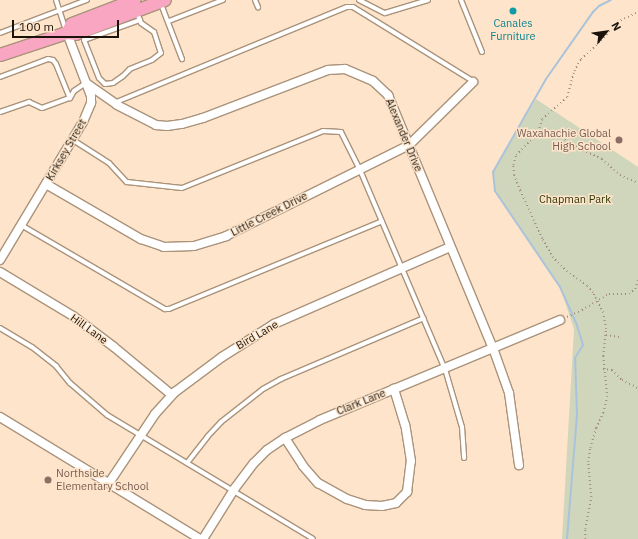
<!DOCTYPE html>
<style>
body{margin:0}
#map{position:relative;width:638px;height:539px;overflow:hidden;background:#fde4ca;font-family:"IBM Plex Sans",sans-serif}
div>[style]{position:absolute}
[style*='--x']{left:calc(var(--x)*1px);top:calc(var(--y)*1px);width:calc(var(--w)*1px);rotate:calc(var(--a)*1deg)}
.green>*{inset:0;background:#cfd6bb}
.stream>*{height:2px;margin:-1px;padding:0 1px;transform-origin:1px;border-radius:1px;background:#abc3da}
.path>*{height:1.5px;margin-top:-0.75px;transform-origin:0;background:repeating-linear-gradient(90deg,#a18f7c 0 1px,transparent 0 4px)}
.roads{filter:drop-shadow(1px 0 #aa937b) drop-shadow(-1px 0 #aa937b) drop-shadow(0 1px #aa937b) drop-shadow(0 -1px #aa937b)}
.lane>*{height:4px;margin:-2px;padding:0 2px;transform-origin:2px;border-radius:2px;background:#fff}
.street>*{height:8px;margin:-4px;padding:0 4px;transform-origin:4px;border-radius:4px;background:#fff}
.primary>*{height:12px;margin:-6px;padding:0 6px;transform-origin:6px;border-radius:6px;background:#f9a6c2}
.dots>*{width:11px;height:11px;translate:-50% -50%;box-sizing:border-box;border:2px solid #fde4ca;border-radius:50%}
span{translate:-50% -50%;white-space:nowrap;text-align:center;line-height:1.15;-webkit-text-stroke:3px #fde4ca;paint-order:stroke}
.culture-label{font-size:11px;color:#0d838f}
.education-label{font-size:11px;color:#785e54}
.right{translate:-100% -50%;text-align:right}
.left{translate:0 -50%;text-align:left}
.street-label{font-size:11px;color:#1b130a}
.park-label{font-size:11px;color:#2b3400}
.north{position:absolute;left:586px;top:12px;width:40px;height:40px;-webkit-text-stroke:3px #fde4ca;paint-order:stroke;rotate:61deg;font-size:11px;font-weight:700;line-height:16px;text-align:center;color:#1b130a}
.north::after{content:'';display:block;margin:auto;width:14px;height:18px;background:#1b130a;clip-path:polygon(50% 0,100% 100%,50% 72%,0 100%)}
.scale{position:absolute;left:12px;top:20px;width:107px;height:18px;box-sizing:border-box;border:2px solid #1b130a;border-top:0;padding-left:5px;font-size:12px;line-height:14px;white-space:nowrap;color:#1b130a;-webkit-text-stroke:3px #fde4ca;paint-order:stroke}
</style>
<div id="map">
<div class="green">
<div style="clip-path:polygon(536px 99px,638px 167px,638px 539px,562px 539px,574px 329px,560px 287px,495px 191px,493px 172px)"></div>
</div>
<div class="stream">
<div style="--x:567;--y:539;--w:125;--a:-85.4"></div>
<div style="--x:577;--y:414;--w:56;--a:-92"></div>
<div style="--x:575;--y:358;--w:15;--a:-58"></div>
<div style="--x:583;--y:345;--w:21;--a:-107"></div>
<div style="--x:577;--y:325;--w:42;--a:-114.1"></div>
<div style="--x:560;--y:287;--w:116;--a:-124.1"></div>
<div style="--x:495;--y:191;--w:19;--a:-96"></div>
<div style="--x:493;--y:172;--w:107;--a:-60.3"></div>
<div style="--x:546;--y:79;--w:82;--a:-55"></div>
<div style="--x:593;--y:12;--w:8;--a:-45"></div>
<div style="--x:599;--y:6;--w:13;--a:-27"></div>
</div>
<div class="path">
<div style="--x:538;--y:132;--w:14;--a:-73"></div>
<div style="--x:542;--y:119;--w:33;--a:-41"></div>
<div style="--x:567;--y:97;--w:27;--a:-75"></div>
<div style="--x:574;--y:71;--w:14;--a:-60"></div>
<div style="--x:581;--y:59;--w:27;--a:-42"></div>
<div style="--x:601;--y:41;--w:25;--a:-50"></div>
<div style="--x:617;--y:22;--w:23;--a:-25"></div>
<div style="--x:567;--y:317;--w:17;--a:-25"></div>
<div style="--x:582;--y:310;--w:31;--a:-31"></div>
<div style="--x:609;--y:294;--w:20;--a:0"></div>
<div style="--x:629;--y:294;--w:8;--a:-40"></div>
<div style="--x:635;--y:289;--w:9;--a:-72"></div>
<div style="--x:606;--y:335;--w:14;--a:8"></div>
<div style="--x:603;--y:369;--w:9;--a:6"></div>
<div style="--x:612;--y:370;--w:14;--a:45"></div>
<div style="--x:622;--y:380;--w:18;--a:27"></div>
<div style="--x:585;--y:539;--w:10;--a:-90"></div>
<div style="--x:585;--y:529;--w:33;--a:-79"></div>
<div style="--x:591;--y:497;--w:35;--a:-95"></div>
<div style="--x:588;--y:462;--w:14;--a:-82"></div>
<div style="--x:590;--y:448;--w:21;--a:-73"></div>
<div style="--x:596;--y:428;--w:17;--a:-65"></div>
<div style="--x:603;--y:413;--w:16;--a:-76"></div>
<div style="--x:607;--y:397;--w:41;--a:-95.6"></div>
<div style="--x:603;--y:356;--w:27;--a:-84"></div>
<div style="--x:606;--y:329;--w:16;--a:-101"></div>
<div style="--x:603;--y:313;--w:22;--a:-117"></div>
<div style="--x:593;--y:293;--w:9;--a:-131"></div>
<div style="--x:587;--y:286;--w:24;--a:-145"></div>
<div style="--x:567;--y:272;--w:20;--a:-135"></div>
<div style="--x:553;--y:258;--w:22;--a:-120"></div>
<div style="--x:542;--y:239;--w:53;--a:-114.6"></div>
<div style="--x:520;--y:191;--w:17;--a:-111"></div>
<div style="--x:514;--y:175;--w:10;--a:-96"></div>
<div style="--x:513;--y:165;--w:10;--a:-73"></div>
<div style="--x:516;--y:155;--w:31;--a:-45"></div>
<div style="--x:538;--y:133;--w:11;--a:22"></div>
<div style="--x:548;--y:137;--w:14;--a:0"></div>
<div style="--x:562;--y:137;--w:13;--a:39"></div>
<div style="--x:572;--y:145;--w:33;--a:25"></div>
<div style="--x:602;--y:159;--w:24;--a:42"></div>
<div style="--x:620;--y:175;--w:20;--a:24"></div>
</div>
<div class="roads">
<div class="lane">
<div style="--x:56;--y:0;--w:32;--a:72"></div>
<div style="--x:255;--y:0;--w:8;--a:67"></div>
<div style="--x:359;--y:0;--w:29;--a:27"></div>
<div style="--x:385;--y:13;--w:45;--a:-16.8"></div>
<div style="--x:461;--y:0;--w:56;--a:68"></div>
<div style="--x:161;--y:4;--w:59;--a:69.1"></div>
<div style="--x:136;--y:12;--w:9;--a:63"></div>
<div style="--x:140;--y:20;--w:3;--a:72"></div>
<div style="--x:141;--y:23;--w:16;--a:35"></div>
<div style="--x:154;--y:32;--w:22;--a:72"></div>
<div style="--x:161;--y:53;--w:11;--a:142"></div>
<div style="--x:152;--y:60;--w:24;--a:158"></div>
<div style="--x:130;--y:69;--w:10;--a:135"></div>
<div style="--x:123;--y:76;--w:12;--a:145"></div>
<div style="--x:113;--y:83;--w:8;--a:173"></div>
<div style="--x:105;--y:84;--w:8;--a:-135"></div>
<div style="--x:99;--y:78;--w:41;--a:-111.5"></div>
<div style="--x:84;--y:40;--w:59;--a:-19.7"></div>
<div style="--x:169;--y:21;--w:58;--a:-21.3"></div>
<div style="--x:0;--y:33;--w:93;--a:-20.8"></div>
<div style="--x:0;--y:77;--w:51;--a:-20.6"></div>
<div style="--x:48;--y:59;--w:5;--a:11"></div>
<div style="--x:53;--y:60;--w:5;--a:53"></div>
<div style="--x:56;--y:64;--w:37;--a:68"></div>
<div style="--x:114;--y:103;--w:252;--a:-22.4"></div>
<div style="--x:347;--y:7;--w:6;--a:0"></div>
<div style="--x:353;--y:7;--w:141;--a:31.7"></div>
<div style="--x:0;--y:112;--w:31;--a:-19"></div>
<div style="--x:29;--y:102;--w:14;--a:25"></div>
<div style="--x:42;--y:108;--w:30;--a:-20"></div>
<div style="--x:70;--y:98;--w:8;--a:-60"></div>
<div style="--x:74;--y:91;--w:14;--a:-34"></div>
<div style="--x:73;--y:140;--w:43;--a:32.6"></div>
<div style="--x:109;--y:163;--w:26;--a:47"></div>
<div style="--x:127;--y:182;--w:55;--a:6.2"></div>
<div style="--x:182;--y:188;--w:152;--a:-22"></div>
<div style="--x:323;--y:131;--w:18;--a:3"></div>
<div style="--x:341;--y:132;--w:42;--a:63.4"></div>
<div style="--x:360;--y:170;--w:216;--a:66.9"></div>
<div style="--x:445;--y:369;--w:60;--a:73.7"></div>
<div style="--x:462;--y:427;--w:31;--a:86"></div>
<div style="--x:21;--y:225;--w:167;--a:30.3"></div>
<div style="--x:165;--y:309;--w:4;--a:0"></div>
<div style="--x:169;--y:309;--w:230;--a:-22.4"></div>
<div style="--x:0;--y:328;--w:37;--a:31"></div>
<div style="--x:32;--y:347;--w:31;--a:38"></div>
<div style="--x:56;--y:366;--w:22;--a:51"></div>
<div style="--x:70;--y:383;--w:49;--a:40.9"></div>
<div style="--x:107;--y:415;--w:240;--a:31"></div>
<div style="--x:187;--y:463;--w:34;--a:-52"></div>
<div style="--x:208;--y:436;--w:19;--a:-47"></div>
<div style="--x:221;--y:422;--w:53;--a:-38.2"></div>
<div style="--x:263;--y:389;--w:21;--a:-29"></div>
<div style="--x:281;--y:379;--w:155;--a:-23.1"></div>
</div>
<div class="street">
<div style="--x:86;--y:83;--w:38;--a:35"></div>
<div style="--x:117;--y:105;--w:44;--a:27.1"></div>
<div style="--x:156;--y:125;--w:11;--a:5"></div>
<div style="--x:167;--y:126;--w:15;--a:-8"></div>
<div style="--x:182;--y:124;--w:22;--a:-16"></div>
<div style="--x:203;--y:118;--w:134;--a:-21"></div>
<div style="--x:328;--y:70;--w:17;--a:-3"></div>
<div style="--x:345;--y:69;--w:30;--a:23"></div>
<div style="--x:373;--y:81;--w:21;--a:43"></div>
<div style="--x:388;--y:95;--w:274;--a:67.5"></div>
<div style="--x:493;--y:348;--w:48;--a:70.4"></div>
<div style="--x:509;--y:393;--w:73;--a:82.1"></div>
<div style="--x:46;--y:184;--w:110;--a:30.1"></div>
<div style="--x:141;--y:239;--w:24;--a:19"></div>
<div style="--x:164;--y:247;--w:30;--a:-2"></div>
<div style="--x:194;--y:246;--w:34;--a:-17"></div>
<div style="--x:226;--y:236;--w:204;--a:-26.4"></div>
<div style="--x:409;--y:145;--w:90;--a:-44.5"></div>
<div style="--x:0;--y:260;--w:161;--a:-59"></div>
<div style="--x:83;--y:122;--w:21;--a:-67"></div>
<div style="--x:91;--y:103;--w:7;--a:-90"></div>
<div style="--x:91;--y:96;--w:67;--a:-110.9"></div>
<div style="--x:0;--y:272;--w:85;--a:31.1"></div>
<div style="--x:73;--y:316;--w:51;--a:37.1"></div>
<div style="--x:114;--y:347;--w:75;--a:39.6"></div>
<div style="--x:0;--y:417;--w:234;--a:31.4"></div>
<div style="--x:285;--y:438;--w:33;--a:57"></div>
<div style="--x:303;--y:466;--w:23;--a:49"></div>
<div style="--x:318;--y:483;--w:33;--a:29"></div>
<div style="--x:347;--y:499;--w:19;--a:18"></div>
<div style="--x:365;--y:505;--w:17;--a:3"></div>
<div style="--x:382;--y:506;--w:14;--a:-12"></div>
<div style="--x:396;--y:503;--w:16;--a:-45"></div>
<div style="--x:407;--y:492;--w:31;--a:-83"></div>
<div style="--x:411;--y:461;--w:36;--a:-99"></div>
<div style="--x:405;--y:425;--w:38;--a:-107"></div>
<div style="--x:109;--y:483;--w:83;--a:-56.3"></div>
<div style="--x:155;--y:414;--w:30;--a:-48"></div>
<div style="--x:175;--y:392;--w:59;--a:-36.7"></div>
<div style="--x:222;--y:357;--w:62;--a:-32.4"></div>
<div style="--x:274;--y:324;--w:192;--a:-23.6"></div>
<div style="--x:203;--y:539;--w:60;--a:-57.9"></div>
<div style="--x:235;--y:488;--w:31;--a:-53"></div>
<div style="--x:254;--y:463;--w:18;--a:-45"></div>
<div style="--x:267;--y:450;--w:22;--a:-34"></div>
<div style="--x:285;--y:438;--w:39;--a:-27"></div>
<div style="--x:320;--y:420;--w:260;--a:-22.6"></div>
</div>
<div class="primary">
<div style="--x:67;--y:33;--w:10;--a:-61"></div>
<div style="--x:72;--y:24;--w:67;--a:-20.9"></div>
<div style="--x:0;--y:55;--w:71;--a:-18.2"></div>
<div style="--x:67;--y:33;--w:9;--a:6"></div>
<div style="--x:76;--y:34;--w:95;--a:-20.9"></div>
</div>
</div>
<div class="dots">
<div style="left:513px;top:11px;background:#0f9aa8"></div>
<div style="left:619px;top:140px;background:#8d6e63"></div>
<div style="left:48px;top:480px;background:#8d6e63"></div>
</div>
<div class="culture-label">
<span style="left:513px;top:30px">Canales<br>Furniture</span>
</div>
<div class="education-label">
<span class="right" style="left:611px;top:140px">Waxahachie Global<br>High School</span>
<span class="left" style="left:56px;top:480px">Northside<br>Elementary School</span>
</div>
<div class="street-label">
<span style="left:404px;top:135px;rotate:67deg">Alexander Drive</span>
<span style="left:66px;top:150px;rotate:-60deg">Kirksey Street</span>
<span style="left:269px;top:214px;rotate:-27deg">Little Creek Drive</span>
<span style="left:89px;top:329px;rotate:36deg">Hill Lane</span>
<span style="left:257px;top:335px;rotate:-30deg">Bird Lane</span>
<span style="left:361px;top:402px;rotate:-22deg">Clark Lane</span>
</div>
<div class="park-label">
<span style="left:575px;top:199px">Chapman Park</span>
</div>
<div class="north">N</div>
<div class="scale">100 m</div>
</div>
